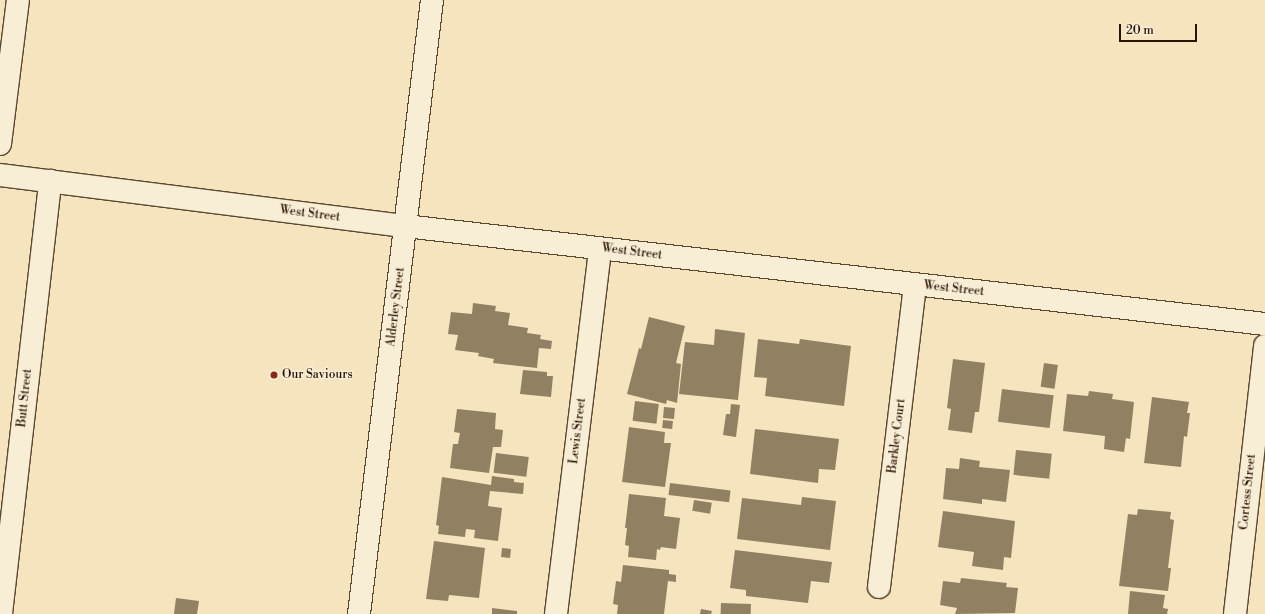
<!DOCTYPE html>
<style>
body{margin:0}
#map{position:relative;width:1265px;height:614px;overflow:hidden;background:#f5e4be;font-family:"Libre Bodoni",serif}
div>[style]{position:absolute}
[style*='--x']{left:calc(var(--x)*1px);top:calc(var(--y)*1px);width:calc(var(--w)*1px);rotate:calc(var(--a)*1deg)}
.building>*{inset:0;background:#928063;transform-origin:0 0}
.roads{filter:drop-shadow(1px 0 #5a4730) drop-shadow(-1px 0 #5a4730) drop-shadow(0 1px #5a4730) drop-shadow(0 -1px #5a4730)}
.minor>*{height:22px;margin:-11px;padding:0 11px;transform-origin:11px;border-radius:11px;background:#f8edd5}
.tertiary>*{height:22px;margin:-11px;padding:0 11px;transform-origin:11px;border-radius:11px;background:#f8edd5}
.secondary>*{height:22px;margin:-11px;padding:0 11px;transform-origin:11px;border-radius:11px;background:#f8edd5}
.dots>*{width:11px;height:11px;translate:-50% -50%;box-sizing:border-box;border:2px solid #f8edd5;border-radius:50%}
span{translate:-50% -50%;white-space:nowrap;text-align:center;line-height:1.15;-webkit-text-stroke:3px #f8edd5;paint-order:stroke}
.street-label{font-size:12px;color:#271300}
.poi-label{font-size:12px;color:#271300}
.left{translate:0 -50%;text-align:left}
.scale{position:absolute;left:1119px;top:24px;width:78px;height:18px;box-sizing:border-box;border:2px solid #271300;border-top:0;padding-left:5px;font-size:12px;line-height:14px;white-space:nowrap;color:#271300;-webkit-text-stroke:3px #f8edd5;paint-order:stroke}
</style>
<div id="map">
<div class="building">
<div style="clip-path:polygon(473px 303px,496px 306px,495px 311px,510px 313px,508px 325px,528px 328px,527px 333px,541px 335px,540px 339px,552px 341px,551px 349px,539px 348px,537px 368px,493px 363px,494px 359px,478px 356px,479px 353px,455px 350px,458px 335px,448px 334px,451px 312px,472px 314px)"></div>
<div style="clip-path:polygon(649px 317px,685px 326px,676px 363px,681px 364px,677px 403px,667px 400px,666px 404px,627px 394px,639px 348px,641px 349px)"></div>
<div style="clip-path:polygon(715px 329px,745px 333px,738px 400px,679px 394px,685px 342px,714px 345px)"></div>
<div style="clip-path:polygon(758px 339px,799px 344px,800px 339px,851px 346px,844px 406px,765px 396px,767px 378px,754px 377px)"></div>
<div style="clip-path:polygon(953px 359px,985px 363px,979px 412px,975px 412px,972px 433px,948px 430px,951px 409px,947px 408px)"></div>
<div style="left:1044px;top:363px;width:14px;height:24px;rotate:8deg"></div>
<div style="clip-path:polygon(523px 370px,547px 372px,547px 376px,553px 376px,551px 397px,520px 394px)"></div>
<div style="left:1002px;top:389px;width:52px;height:33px;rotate:7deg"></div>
<div style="clip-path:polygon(1089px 391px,1113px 394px,1112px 399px,1134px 402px,1130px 439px,1126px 438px,1124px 452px,1104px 449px,1105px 436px,1063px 431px,1067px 394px,1088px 396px)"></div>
<div style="clip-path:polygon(1152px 397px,1189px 402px,1187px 413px,1190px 413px,1187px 437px,1184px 436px,1181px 467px,1144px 463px)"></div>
<div style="left:635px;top:401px;width:24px;height:20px;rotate:7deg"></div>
<div style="clip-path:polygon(731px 404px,740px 405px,736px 437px,723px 435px,726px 414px,730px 414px)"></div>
<div style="left:664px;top:407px;width:11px;height:11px;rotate:5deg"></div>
<div style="clip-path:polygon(457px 409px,496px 413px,495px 429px,503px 430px,501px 447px,493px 447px,489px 473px,450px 468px,453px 444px,458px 444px,460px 433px,454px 432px)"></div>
<div style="left:663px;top:420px;width:10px;height:8px;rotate:6deg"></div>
<div style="clip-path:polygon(629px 427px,665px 432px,664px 443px,671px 443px,665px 487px,622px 482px)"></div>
<div style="clip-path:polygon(755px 429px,839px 439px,835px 470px,819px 469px,818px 483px,750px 474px)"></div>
<div style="left:1016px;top:450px;width:36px;height:25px;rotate:6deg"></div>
<div style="left:496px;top:453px;width:33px;height:20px;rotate:7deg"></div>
<div style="clip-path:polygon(960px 458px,980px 461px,979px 467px,1010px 470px,1006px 502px,982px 499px,982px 504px,943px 499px,946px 468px,959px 469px)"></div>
<div style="clip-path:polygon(492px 476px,514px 479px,514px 482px,524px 483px,523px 494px,490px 491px,488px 506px,502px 508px,498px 541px,474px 538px,475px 530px,466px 529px,465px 537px,438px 534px,439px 526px,436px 525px,442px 477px,491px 485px)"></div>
<div style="left:670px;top:483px;width:61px;height:12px;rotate:7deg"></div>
<div style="clip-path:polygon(629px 494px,666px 498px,664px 516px,680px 518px,676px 549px,661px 547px,660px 550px,657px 549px,656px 560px,628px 557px,629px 546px,625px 545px,627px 528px,625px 528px)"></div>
<div style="clip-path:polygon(802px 497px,836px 501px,830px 550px,737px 539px,742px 498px,801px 505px)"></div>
<div style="left:694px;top:500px;width:18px;height:11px;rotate:9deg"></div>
<div style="clip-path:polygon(1138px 509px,1171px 512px,1170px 519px,1174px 520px,1168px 568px,1171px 568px,1168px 591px,1119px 586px,1128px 514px,1137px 515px)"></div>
<div style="clip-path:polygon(943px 511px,1015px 521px,1011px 558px,1004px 557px,1003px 570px,972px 566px,974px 552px,938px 547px)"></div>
<div style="clip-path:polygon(434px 541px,485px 548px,479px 598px,449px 595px,448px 601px,426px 599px)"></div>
<div style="left:502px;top:548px;width:9px;height:9px;rotate:6deg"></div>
<div style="clip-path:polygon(735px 550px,832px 562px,829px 583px,811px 581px,808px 603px,746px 596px,746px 590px,730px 588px)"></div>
<div style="clip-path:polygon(623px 565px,669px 570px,669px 574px,676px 575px,676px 582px,668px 581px,664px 614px,617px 614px,618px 605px,613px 604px,616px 581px,621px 582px)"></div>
<div style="clip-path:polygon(961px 578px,1007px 583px,1006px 587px,1018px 588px,1015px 613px,955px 614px,957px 608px,940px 605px,943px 581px,960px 583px)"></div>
<div style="clip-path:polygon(1130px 591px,1165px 595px,1163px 608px,1168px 609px,1167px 614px,1128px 614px)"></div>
<div style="clip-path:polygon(176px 598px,199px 601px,197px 614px,174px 614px)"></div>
<div style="left:721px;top:603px;width:30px;height:11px;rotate:2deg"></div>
<div style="clip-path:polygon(492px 608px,517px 611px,517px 614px,492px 614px)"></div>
<div style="clip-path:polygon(701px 609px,712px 611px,711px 614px,700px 614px)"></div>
</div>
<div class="roads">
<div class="minor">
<div style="--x:0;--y:144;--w:145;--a:-82.9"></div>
<div style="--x:879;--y:587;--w:304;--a:-83.2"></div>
<div style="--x:1;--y:614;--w:436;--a:-83.5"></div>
<div style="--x:556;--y:614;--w:368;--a:-83.1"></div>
<div style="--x:1235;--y:614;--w:270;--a:-83.6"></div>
</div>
<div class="tertiary">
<div style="--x:359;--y:614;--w:618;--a:-83.22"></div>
</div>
<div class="secondary">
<div style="--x:0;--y:175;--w:408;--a:7.2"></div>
<div style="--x:405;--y:226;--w:866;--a:6.5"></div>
</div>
</div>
<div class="dots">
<div style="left:274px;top:375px;background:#8f2418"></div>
</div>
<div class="street-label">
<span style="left:310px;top:214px;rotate:7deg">West Street</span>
<span style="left:632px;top:252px;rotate:7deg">West Street</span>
<span style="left:954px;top:289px;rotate:6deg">West Street</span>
<span style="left:396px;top:307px;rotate:-83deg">Alderley Street</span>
<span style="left:25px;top:398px;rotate:-84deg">Butt Street</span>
<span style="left:578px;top:431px;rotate:-83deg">Lewis Street</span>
<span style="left:897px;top:436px;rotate:-83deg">Barkley Court</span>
<span style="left:1248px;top:492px;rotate:-84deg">Cortess Street</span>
</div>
<div class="poi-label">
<span class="left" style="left:282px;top:375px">Our Saviours</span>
</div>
<div class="scale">20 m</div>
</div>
